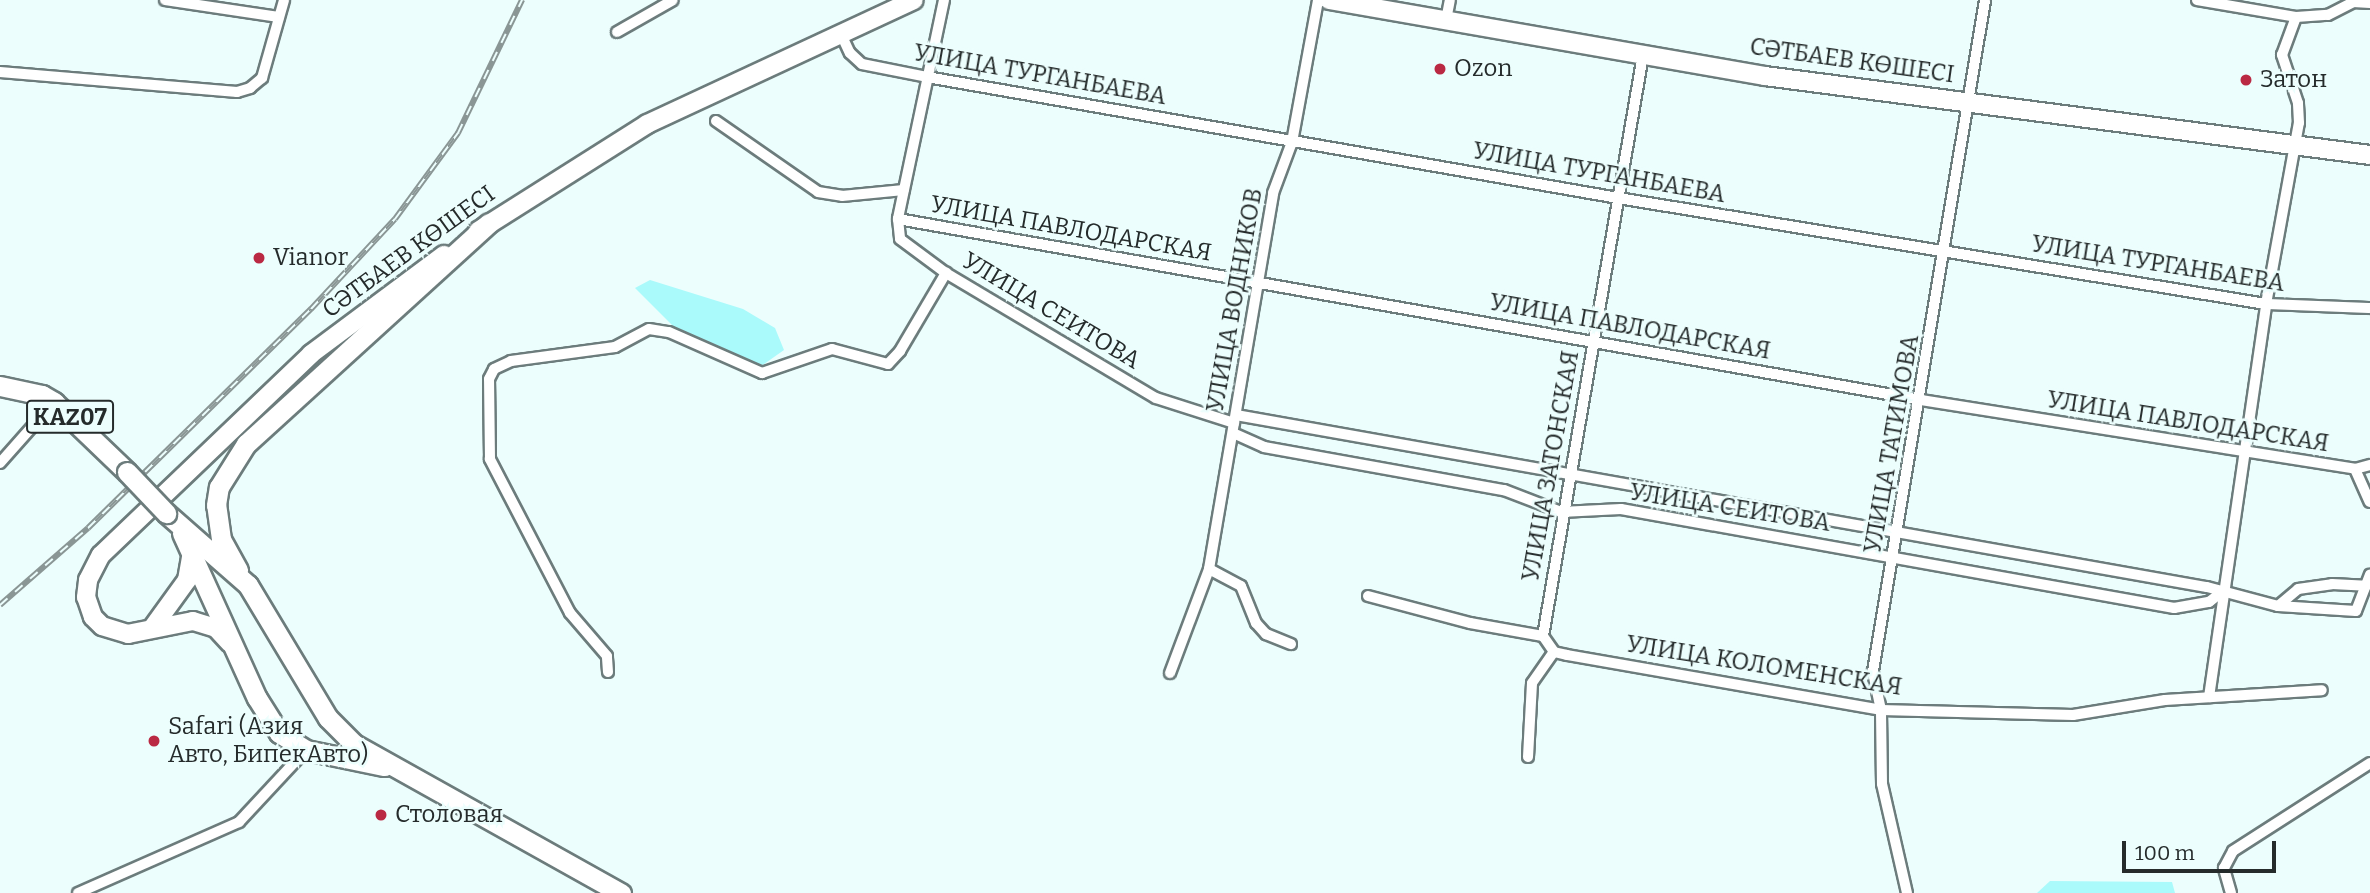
<!DOCTYPE html>
<meta charset="utf-8">
<style>
body{margin:0}
#map{position:relative;width:2370px;height:893px;overflow:hidden;background:#ecfefd;font-family:Bitter,serif}
div>[style]{position:absolute}
[style*='--x']{left:calc(var(--x)*1px);top:calc(var(--y)*1px);width:calc(var(--w)*1px);rotate:calc(var(--a)*1deg)}
.green>*{inset:0;background:#aafafb}
.roads{filter:drop-shadow(2px 0 #6c7c7c) drop-shadow(-2px 0 #6c7c7c) drop-shadow(0 2px #6c7c7c) drop-shadow(0 -2px #6c7c7c)}
.street>*{height:10px;margin:-5px;padding:0 5px;transform-origin:5px;border-radius:5px;background:#fff}
.primary>*{height:18px;margin:-9px;padding:0 9px;transform-origin:9px;border-radius:9px;background:#fff}
.highway>*{height:19px;margin:-9.5px;padding:0 9.5px;transform-origin:9.5px;border-radius:9.5px;background:#fff}
.rail>*{height:6px;margin-top:-3px;transform-origin:0;background:repeating-linear-gradient(90deg,#ecfefd 0 10px,#8a9695 0 20px);box-sizing:border-box;border-block:2px solid #8a9695}
.bridges{filter:drop-shadow(2px 0 #6c7c7c) drop-shadow(-2px 0 #6c7c7c) drop-shadow(0 2px #6c7c7c) drop-shadow(0 -2px #6c7c7c)}
.highway-bridge>*{height:19px;margin:-9.5px;padding:0 9.5px;transform-origin:9.5px;border-radius:9.5px;background:#fff}
.dots>*{width:19px;height:19px;translate:-50% -50%;box-sizing:border-box;border:4px solid #ecfefd;border-radius:50%}
span{translate:-50% -50%;white-space:nowrap;text-align:center;line-height:1.15;-webkit-text-stroke:5px #ecfefd;paint-order:stroke}
.shield-label span{padding:2px 5px;background:#ecfefd;border:2px solid;border-radius:5px;-webkit-text-stroke-width:0}
.shield-label{font-size:23px;color:#252b2b;font-weight:700}
.street-label{font-size:24px;color:#252b2b}
.poi-label{font-size:24px;color:#252b2b}
.left{translate:0 -50%;text-align:left}
.scale{position:absolute;left:2122px;top:841px;width:154px;height:32px;box-sizing:border-box;border:4px solid #252b2b;border-top:0;padding-left:9px;font-size:21px;line-height:24px;white-space:nowrap;color:#252b2b;-webkit-text-stroke:5px #ecfefd;paint-order:stroke}
</style>
<div id="map">
<div class="green">
<div style="clip-path:polygon(650px 280px,743px 309px,775px 328px,784px 350px,757px 369px,683px 336px,635px 288px)"></div>
<div style="clip-path:polygon(2050px 881px,2172px 882px,2175px 893px,2037px 893px)"></div>
</div>
<div class="roads">
<div class="street">
<div style="--x:165;--y:0;--w:115;--a:8.5"></div>
<div style="--x:944;--y:0;--w:224;--a:101.9"></div>
<div style="--x:898;--y:219;--w:20;--a:84"></div>
<div style="--x:900;--y:239;--w:57;--a:36.5"></div>
<div style="--x:946;--y:273;--w:244;--a:30.8"></div>
<div style="--x:1156;--y:398;--w:82;--a:17.8"></div>
<div style="--x:2197;--y:0;--w:100;--a:9.7"></div>
<div style="--x:2296;--y:17;--w:32;--a:-4"></div>
<div style="--x:2328;--y:15;--w:28;--a:-27"></div>
<div style="--x:2353;--y:2;--w:17;--a:3"></div>
<div style="--x:1446;--y:20;--w:20;--a:-79"></div>
<div style="--x:617;--y:32;--w:64;--a:-29.7"></div>
<div style="--x:840;--y:32;--w:23;--a:65"></div>
<div style="--x:850;--y:53;--w:16;--a:43"></div>
<div style="--x:862;--y:64;--w:66;--a:11.3"></div>
<div style="--x:927;--y:77;--w:702;--a:9.93"></div>
<div style="--x:1618;--y:198;--w:657;--a:9.29"></div>
<div style="--x:2266;--y:304;--w:104;--a:2.2"></div>
<div style="--x:0;--y:72;--w:238;--a:4.8"></div>
<div style="--x:237;--y:92;--w:14;--a:-17"></div>
<div style="--x:250;--y:88;--w:16;--a:-40"></div>
<div style="--x:262;--y:78;--w:81;--a:-74.2"></div>
<div style="--x:716;--y:121;--w:124;--a:34.8"></div>
<div style="--x:818;--y:192;--w:24;--a:9"></div>
<div style="--x:842;--y:196;--w:62;--a:-5.5"></div>
<div style="--x:898;--y:219;--w:1039;--a:10.03"></div>
<div style="--x:1921;--y:400;--w:439;--a:9"></div>
<div style="--x:2355;--y:469;--w:36;--a:66"></div>
<div style="--x:1236;--y:415;--w:986;--a:10.05"></div>
<div style="--x:2207;--y:587;--w:73;--a:15"></div>
<div style="--x:2278;--y:606;--w:78;--a:3.7"></div>
<div style="--x:2356;--y:611;--w:39;--a:-69"></div>
<div style="--x:1233;--y:433;--w:34;--a:24"></div>
<div style="--x:1264;--y:447;--w:244;--a:10.2"></div>
<div style="--x:1504;--y:490;--w:61;--a:21.1"></div>
<div style="--x:1561;--y:512;--w:60;--a:-2.9"></div>
<div style="--x:1621;--y:509;--w:562;--a:10.15"></div>
<div style="--x:2174;--y:608;--w:36;--a:-10"></div>
<div style="--x:2209;--y:602;--w:16;--a:-38"></div>
<div style="--x:0;--y:463;--w:81;--a:-48.5"></div>
<div style="--x:2355;--y:469;--w:16;--a:-15"></div>
<div style="--x:1209;--y:569;--w:36;--a:28"></div>
<div style="--x:1241;--y:586;--w:40;--a:68"></div>
<div style="--x:1256;--y:623;--w:15;--a:48"></div>
<div style="--x:1266;--y:634;--w:27;--a:22"></div>
<div style="--x:1368;--y:596;--w:106;--a:14.8"></div>
<div style="--x:1470;--y:623;--w:74;--a:10.1"></div>
<div style="--x:1543;--y:636;--w:19;--a:55"></div>
<div style="--x:1554;--y:652;--w:13;--a:13"></div>
<div style="--x:1567;--y:655;--w:319;--a:9.9"></div>
<div style="--x:1881;--y:710;--w:192;--a:1.5"></div>
<div style="--x:2073;--y:715;--w:93;--a:-9.3"></div>
<div style="--x:2165;--y:700;--w:157;--a:-3.6"></div>
<div style="--x:2278;--y:606;--w:26;--a:-40"></div>
<div style="--x:2298;--y:589;--w:34;--a:-8"></div>
<div style="--x:2332;--y:584;--w:34;--a:3"></div>
<div style="--x:1543;--y:636;--w:590;--a:-80.23"></div>
<div style="--x:608;--y:672;--w:16;--a:-94"></div>
<div style="--x:607;--y:656;--w:57;--a:-130.7"></div>
<div style="--x:570;--y:613;--w:174;--a:-117.5"></div>
<div style="--x:490;--y:459;--w:80;--a:-90.7"></div>
<div style="--x:489;--y:379;--w:11;--a:-63"></div>
<div style="--x:494;--y:369;--w:19;--a:-25"></div>
<div style="--x:511;--y:361;--w:105;--a:-7.7"></div>
<div style="--x:615;--y:347;--w:38;--a:-28"></div>
<div style="--x:649;--y:329;--w:20;--a:9"></div>
<div style="--x:669;--y:332;--w:102;--a:23.8"></div>
<div style="--x:762;--y:373;--w:74;--a:-18.9"></div>
<div style="--x:832;--y:349;--w:58;--a:15"></div>
<div style="--x:888;--y:364;--w:18;--a:-47"></div>
<div style="--x:900;--y:351;--w:91;--a:-59.5"></div>
<div style="--x:1170;--y:673;--w:111;--a:-69.4"></div>
<div style="--x:1209;--y:569;--w:381;--a:-80.3"></div>
<div style="--x:1273;--y:193;--w:54;--a:-69.6"></div>
<div style="--x:1292;--y:142;--w:144;--a:-79.6"></div>
<div style="--x:2209;--y:697;--w:397;--a:-81.7"></div>
<div style="--x:2266;--y:304;--w:184;--a:-79.7"></div>
<div style="--x:2299;--y:123;--w:20;--a:-93"></div>
<div style="--x:2298;--y:103;--w:51;--a:-108.4"></div>
<div style="--x:2282;--y:55;--w:40;--a:-69.8"></div>
<div style="--x:1528;--y:757;--w:74;--a:-86.9"></div>
<div style="--x:1532;--y:683;--w:38;--a:-55"></div>
<div style="--x:78;--y:893;--w:176;--a:-23.8"></div>
<div style="--x:239;--y:822;--w:98;--a:-47.1"></div>
<div style="--x:1907;--y:893;--w:112;--a:-102.9"></div>
<div style="--x:1882;--y:784;--w:74;--a:-90.8"></div>
<div style="--x:1881;--y:710;--w:40;--a:-102"></div>
<div style="--x:1873;--y:671;--w:680;--a:-80.52"></div>
<div style="--x:2231;--y:893;--w:26;--a:-106"></div>
<div style="--x:2224;--y:868;--w:19;--a:-62"></div>
<div style="--x:2233;--y:851;--w:163;--a:-32.7"></div>
</div>
<div class="primary">
<div style="--x:1329;--y:0;--w:443;--a:9.9"></div>
<div style="--x:1765;--y:76;--w:610;--a:7.44"></div>
<div style="--x:478;--y:231;--w:200;--a:-32.3"></div>
<div style="--x:647;--y:124;--w:294;--a:-24.9"></div>
<div style="--x:153;--y:627;--w:58;--a:-54.1"></div>
<div style="--x:187;--y:580;--w:28;--a:-80"></div>
<div style="--x:230;--y:643;--w:21;--a:-133"></div>
<div style="--x:216;--y:628;--w:24;--a:-163"></div>
<div style="--x:193;--y:621;--w:66;--a:168.7"></div>
<div style="--x:128;--y:634;--w:27;--a:-163"></div>
<div style="--x:102;--y:626;--w:13;--a:-135"></div>
<div style="--x:93;--y:617;--w:21;--a:-109"></div>
<div style="--x:86;--y:597;--w:17;--a:-83"></div>
<div style="--x:88;--y:580;--w:28;--a:-63"></div>
<div style="--x:101;--y:555;--w:291;--a:-43.7"></div>
<div style="--x:311;--y:354;--w:166;--a:-36.7"></div>
</div>
<div class="highway">
<div style="--x:0;--y:386;--w:43;--a:12.1"></div>
<div style="--x:42;--y:395;--w:14;--a:30"></div>
<div style="--x:54;--y:402;--w:101;--a:43.8"></div>
<div style="--x:166;--y:513;--w:109;--a:41.3"></div>
<div style="--x:248;--y:585;--w:155;--a:59"></div>
<div style="--x:328;--y:718;--w:37;--a:45"></div>
<div style="--x:354;--y:744;--w:306;--a:29.2"></div>
<div style="--x:182;--y:533;--w:181;--a:65.6"></div>
<div style="--x:257;--y:698;--w:41;--a:57.8"></div>
<div style="--x:279;--y:733;--w:32;--a:32"></div>
<div style="--x:306;--y:750;--w:80;--a:11.6"></div>
<div style="--x:238;--y:570;--w:35;--a:-119"></div>
<div style="--x:221;--y:539;--w:34;--a:-98"></div>
<div style="--x:216;--y:505;--w:18;--a:-81"></div>
<div style="--x:219;--y:487;--w:51;--a:-57.9"></div>
<div style="--x:246;--y:444;--w:328;--a:-42.3"></div>
</div>
</div>
<div class="rail">
<div style="--x:0;--y:605;--w:117;--a:-41.2"></div>
<div style="--x:88;--y:528;--w:313;--a:-44.5"></div>
<div style="--x:311;--y:309;--w:123;--a:-47"></div>
<div style="--x:395;--y:219;--w:107;--a:-53.8"></div>
<div style="--x:458;--y:133;--w:148;--a:-64.3"></div>
</div>
<div class="bridges">
<div class="highway-bridge">
<div style="--x:127;--y:472;--w:57;--a:46.4"></div>
</div>
</div>
<div class="dots">
<div style="left:1440px;top:69px;background:#ba2943"></div>
<div style="left:2246px;top:80px;background:#ba2943"></div>
<div style="left:259px;top:258px;background:#ba2943"></div>
<div style="left:154px;top:741px;background:#ba2943"></div>
<div style="left:381px;top:815px;background:#ba2943"></div>
</div>
<div class="shield-label">
<span style="left:70px;top:417px">KAZ07</span>
</div>
<div class="street-label">
<span style="left:1852px;top:61px;rotate:8deg">СӘТБАЕВ КӨШЕСІ</span>
<span style="left:1040px;top:75px;rotate:10deg">УЛИЦА ТУРГАНБАЕВА</span>
<span style="left:1599px;top:173px;rotate:10deg">УЛИЦА ТУРГАНБАЕВА</span>
<span style="left:1071px;top:229px;rotate:10deg">УЛИЦА ПАВЛОДАРСКАЯ</span>
<span style="left:409px;top:252px;rotate:-36deg">СӘТБАЕВ КӨШЕСІ</span>
<span style="left:2158px;top:264px;rotate:9deg">УЛИЦА ТУРГАНБАЕВА</span>
<span style="left:1235px;top:300px;rotate:-80deg">УЛИЦА ВОДНИКОВ</span>
<span style="left:1051px;top:311px;rotate:31deg">УЛИЦА СЕИТОВА</span>
<span style="left:1630px;top:327px;rotate:10deg">УЛИЦА ПАВЛОДАРСКАЯ</span>
<span style="left:2188px;top:422px;rotate:9deg">УЛИЦА ПАВЛОДАРСКАЯ</span>
<span style="left:1892px;top:444px;rotate:-80deg">УЛИЦА ТАТИМОВА</span>
<span style="left:1551px;top:466px;rotate:-80deg">УЛИЦА ЗАТОНСКАЯ</span>
<span style="left:1730px;top:508px;rotate:9deg">УЛИЦА СЕИТОВА</span>
<span style="left:1764px;top:666px;rotate:9deg">УЛИЦА КОЛОМЕНСКАЯ</span>
</div>
<div class="poi-label">
<span class="left" style="left:1454px;top:69px">Ozon</span>
<span class="left" style="left:2260px;top:80px">Затон</span>
<span class="left" style="left:273px;top:258px">Vianor</span>
<span class="left" style="left:168px;top:741px">Safari (Азия<br>Авто, БипекАвто)</span>
<span class="left" style="left:395px;top:815px">Столовая</span>
</div>
<div class="scale">100 m</div>
</div>
